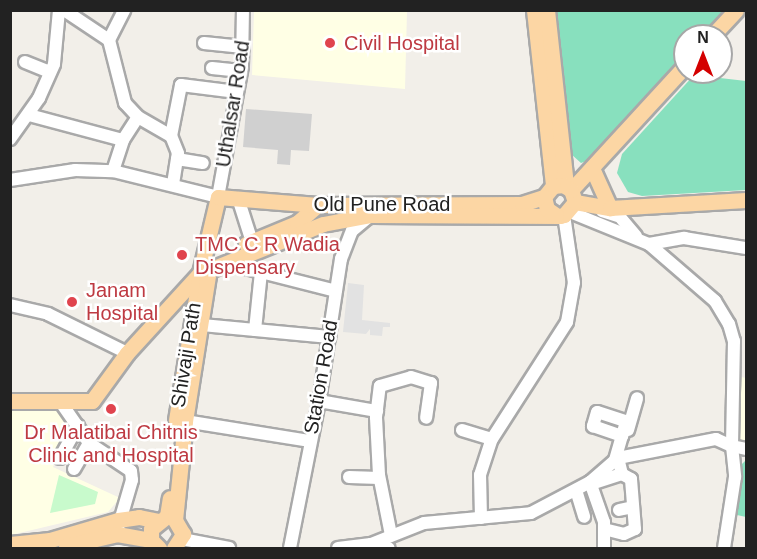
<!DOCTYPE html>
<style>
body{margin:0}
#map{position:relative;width:757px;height:559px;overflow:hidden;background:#f2efe9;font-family:Arial,sans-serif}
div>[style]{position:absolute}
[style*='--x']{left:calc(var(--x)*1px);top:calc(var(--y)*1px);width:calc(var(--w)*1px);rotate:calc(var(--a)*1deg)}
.education>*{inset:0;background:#ffffe5}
.religious>*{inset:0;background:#d0d0d0}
.park>*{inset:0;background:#c8facc}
.pitch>*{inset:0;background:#88e0be}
.parking>*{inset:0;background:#e2e2e2}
.roads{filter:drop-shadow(2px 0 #a9a9a9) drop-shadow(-2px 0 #a9a9a9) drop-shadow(0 2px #a9a9a9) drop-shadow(0 -2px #a9a9a9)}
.minor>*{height:12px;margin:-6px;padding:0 6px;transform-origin:6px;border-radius:6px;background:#fff}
.major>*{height:15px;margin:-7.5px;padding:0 7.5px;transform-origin:7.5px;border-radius:7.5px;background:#fcd6a4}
.dots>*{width:16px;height:16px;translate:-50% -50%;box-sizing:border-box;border:3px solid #fff;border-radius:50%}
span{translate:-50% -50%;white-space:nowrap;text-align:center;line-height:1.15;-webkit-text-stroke:5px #fff;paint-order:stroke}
.health-label{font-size:20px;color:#be3a42}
.left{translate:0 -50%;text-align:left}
.street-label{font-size:20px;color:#222}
.frame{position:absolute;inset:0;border:12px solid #222;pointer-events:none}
.north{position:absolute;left:673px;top:24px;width:60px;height:60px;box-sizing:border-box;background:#fff;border:2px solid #a7a7a7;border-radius:50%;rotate:0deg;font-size:16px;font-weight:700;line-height:24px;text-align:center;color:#222}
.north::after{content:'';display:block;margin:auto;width:21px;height:27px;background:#d40000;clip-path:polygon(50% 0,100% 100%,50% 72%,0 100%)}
</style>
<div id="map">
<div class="education">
<div style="clip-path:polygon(254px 11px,407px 11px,405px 89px,252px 75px)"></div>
<div style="clip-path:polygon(741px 377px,746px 378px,746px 447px,737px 437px)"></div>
<div style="clip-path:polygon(10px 405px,57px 408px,70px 429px,53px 467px,120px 498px,108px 512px,11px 535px)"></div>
</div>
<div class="religious">
<div style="clip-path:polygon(246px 109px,312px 114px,309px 151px,291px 150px,290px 165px,277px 164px,278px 150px,243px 147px)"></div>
</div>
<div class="park">
<div style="clip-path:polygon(59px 475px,98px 492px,95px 504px,50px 513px)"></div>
</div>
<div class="pitch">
<div style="clip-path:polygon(555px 11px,725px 11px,702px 36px,685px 36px,685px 54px,589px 160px,581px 163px,571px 154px)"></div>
<div style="clip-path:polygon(694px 75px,746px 81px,746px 190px,642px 196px,628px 192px,617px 173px,622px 154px)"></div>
<div style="clip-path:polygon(746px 460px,746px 517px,737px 515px,741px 465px)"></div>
</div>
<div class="parking">
<div style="clip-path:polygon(348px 283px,364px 285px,362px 320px,390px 323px,390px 327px,383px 327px,382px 336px,370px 335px,370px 329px,366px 334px,343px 332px)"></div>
</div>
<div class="roads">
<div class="minor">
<div style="--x:64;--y:10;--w:54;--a:33.7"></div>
<div style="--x:109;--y:40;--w:65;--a:75.7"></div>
<div style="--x:125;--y:103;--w:19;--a:47"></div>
<div style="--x:138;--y:117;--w:38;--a:30"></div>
<div style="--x:109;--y:40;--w:34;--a:-63"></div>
<div style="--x:204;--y:43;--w:39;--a:6"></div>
<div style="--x:25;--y:62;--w:27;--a:22"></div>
<div style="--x:212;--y:68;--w:29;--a:6"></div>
<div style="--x:29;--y:115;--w:97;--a:14.9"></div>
<div style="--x:10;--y:139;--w:50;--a:-54.7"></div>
<div style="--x:39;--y:98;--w:37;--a:-66"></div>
<div style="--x:54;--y:64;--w:54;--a:-84.7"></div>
<div style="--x:177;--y:159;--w:26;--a:9"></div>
<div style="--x:113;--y:171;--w:33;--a:-72"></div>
<div style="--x:123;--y:140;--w:27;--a:-57"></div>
<div style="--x:10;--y:180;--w:66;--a:-8.7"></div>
<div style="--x:75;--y:170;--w:38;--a:2"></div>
<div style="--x:113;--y:171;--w:108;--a:13.9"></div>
<div style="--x:218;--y:197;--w:133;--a:-79.6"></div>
<div style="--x:242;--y:66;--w:56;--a:-89"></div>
<div style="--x:173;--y:184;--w:31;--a:-81"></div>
<div style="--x:178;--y:153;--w:18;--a:-112"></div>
<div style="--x:171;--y:136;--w:52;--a:-78.9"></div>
<div style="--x:181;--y:85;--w:56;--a:7.1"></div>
<div style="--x:238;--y:198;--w:46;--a:72.3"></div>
<div style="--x:602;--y:211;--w:19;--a:18"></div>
<div style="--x:620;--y:217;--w:25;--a:50"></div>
<div style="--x:570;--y:212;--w:85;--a:22.1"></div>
<div style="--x:649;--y:244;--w:87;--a:40.8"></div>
<div style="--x:715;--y:301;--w:27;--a:59"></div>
<div style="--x:729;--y:324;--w:18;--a:74"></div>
<div style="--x:734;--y:341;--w:105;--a:91.1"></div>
<div style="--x:732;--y:446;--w:14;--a:12"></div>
<div style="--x:649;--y:244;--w:36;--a:-10"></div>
<div style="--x:684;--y:238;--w:63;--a:9.2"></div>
<div style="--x:227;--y:263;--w:35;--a:15"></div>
<div style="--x:10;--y:305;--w:39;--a:13"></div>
<div style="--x:48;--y:314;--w:88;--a:26.3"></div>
<div style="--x:202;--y:325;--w:128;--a:5.4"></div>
<div style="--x:255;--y:330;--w:58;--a:-84.1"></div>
<div style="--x:261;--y:272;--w:77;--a:14.2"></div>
<div style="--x:319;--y:401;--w:59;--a:9.8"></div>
<div style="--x:62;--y:404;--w:47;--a:55.3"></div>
<div style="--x:89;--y:443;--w:50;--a:33.7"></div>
<div style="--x:131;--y:471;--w:9;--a:84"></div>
<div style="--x:132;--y:480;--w:50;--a:106.3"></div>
<div style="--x:185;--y:421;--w:127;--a:9.1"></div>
<div style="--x:462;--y:430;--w:31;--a:17"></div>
<div style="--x:628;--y:430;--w:33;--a:-74"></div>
<div style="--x:60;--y:458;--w:37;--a:-61"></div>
<div style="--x:615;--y:460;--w:35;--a:-74"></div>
<div style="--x:625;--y:426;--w:5;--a:-90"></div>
<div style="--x:625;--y:421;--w:29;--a:-162"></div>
<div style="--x:597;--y:412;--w:15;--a:106"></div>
<div style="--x:593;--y:426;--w:31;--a:19"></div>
<div style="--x:74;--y:469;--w:30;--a:-60"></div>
<div style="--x:349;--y:477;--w:30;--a:2"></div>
<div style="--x:590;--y:482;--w:42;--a:70.7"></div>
<div style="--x:604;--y:522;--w:26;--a:90"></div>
<div style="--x:597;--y:482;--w:26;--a:-18"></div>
<div style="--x:576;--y:490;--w:28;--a:73"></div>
<div style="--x:619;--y:510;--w:14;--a:-12"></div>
<div style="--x:481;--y:518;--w:43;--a:-91.3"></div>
<div style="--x:480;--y:475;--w:38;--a:-72"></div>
<div style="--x:492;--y:439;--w:139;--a:-57.3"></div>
<div style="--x:567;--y:322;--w:40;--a:-80"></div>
<div style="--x:574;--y:283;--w:69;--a:-98.4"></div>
<div style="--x:608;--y:530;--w:16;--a:14"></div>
<div style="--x:624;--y:534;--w:12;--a:-24"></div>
<div style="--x:635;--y:529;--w:50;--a:-94.6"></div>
<div style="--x:631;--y:479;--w:10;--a:-151"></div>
<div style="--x:622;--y:474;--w:16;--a:-104"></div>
<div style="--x:391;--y:535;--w:61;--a:-101.3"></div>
<div style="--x:379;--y:475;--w:58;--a:-93"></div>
<div style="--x:376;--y:417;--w:31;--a:-83"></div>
<div style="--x:380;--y:386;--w:32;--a:-16"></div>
<div style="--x:411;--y:377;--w:21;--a:17"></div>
<div style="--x:431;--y:383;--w:35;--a:98"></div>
<div style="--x:182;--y:539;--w:48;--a:10.8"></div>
<div style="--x:371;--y:544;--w:18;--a:13"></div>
<div style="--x:290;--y:548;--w:150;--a:-78.8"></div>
<div style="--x:319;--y:401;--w:144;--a:-81.2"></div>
<div style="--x:341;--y:259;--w:30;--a:-69"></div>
<div style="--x:352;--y:231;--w:23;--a:-40"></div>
<div style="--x:338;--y:548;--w:33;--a:-7"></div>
<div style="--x:371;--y:544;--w:57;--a:-21.6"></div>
<div style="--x:424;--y:523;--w:107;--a:-5.3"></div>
<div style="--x:531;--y:513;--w:67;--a:-27.7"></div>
<div style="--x:590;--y:482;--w:37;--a:-41"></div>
<div style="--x:618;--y:458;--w:100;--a:-11"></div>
<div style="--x:716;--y:439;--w:17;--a:24"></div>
<div style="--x:732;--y:446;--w:31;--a:84"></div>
<div style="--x:735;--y:477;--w:72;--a:98.8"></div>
</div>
<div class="major">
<div style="--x:534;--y:10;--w:177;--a:83.8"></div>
<div style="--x:547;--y:10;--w:177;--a:83.8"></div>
<div style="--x:712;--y:36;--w:35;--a:-47"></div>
<div style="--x:592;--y:168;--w:44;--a:65.8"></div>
<div style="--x:571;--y:190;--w:168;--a:-47.4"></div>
<div style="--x:575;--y:202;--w:36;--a:10"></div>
<div style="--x:610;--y:208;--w:136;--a:-3.4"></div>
<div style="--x:246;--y:244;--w:55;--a:-22.4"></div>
<div style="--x:297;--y:223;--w:28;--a:-41"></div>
<div style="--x:10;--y:401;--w:82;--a:0"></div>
<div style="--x:92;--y:401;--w:59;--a:-53.9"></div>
<div style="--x:127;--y:353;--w:108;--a:-47.6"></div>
<div style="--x:176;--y:420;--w:149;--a:-80.7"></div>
<div style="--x:200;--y:273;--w:78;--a:-76.7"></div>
<div style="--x:218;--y:197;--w:100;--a:4.6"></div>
<div style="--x:318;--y:205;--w:204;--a:-0.3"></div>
<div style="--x:522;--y:204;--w:23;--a:-18"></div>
<div style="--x:10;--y:544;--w:40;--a:-5.7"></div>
<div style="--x:50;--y:540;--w:71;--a:-16.4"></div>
<div style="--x:118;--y:520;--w:21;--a:-8"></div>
<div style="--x:139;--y:517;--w:19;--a:12"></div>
<div style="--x:66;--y:546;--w:52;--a:-13.2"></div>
<div style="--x:117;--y:534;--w:35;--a:10"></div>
<div style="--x:159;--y:548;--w:11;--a:-135"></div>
<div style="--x:151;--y:540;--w:11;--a:-90"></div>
<div style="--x:151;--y:529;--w:21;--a:-39"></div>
<div style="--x:167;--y:516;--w:18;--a:-81"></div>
<div style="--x:174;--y:548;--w:17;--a:-57"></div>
<div style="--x:183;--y:534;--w:16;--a:-120"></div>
<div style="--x:175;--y:520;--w:100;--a:-84.2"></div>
<div style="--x:185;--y:421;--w:153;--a:-81"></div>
<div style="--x:209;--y:270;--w:123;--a:-22"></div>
<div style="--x:323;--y:224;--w:49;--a:-10.6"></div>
<div style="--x:371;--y:215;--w:189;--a:0.3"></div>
<div style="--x:560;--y:216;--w:4;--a:-14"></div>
<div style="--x:564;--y:215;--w:17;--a:-50"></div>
<div style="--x:575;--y:202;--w:13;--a:-108"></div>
<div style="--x:571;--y:190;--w:9;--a:-148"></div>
<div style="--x:563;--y:185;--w:10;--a:174"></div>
<div style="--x:553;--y:186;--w:14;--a:129"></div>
<div style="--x:544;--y:197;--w:12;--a:76"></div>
<div style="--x:547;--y:209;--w:11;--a:34"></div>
</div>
</div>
<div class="dots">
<div style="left:330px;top:43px;background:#e0444e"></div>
<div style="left:182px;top:255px;background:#e0444e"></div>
<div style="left:72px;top:302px;background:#e0444e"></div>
<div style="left:111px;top:409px;background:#e0444e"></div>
</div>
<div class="health-label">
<span class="left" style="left:344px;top:43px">Civil Hospital</span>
<span class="left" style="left:195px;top:256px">TMC C R Wadia<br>Dispensary</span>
<span class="left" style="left:86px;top:302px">Janam<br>Hospital</span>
<span style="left:111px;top:444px">Dr Malatibai Chitnis<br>Clinic and Hospital</span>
</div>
<div class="street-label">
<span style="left:233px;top:104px;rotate:-81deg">Uthalsar Road</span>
<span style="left:382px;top:204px">Old Pune Road</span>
<span style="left:186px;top:355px;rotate:-81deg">Shivaji Path</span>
<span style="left:321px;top:377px;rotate:-80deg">Station Road</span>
</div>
<div class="frame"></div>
<div class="north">N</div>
</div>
